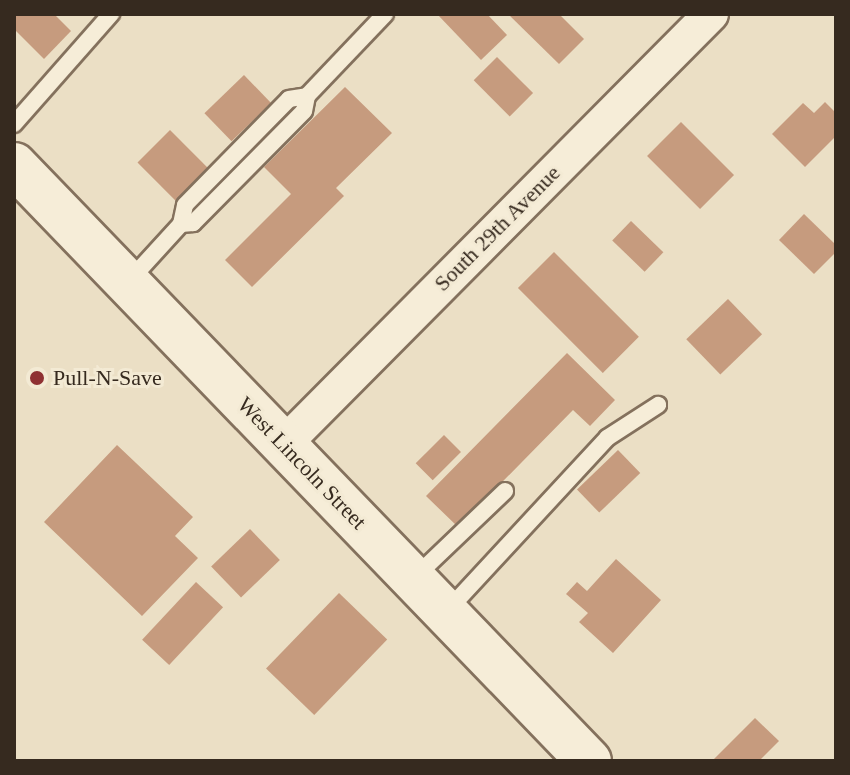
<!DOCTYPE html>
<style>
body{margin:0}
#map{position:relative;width:850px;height:775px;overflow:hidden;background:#ebdfc5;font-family:Georgia,serif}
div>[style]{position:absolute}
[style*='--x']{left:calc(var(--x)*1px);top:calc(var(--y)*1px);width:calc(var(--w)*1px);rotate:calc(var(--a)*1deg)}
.building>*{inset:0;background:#c69b7e;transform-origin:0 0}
.roads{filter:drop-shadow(2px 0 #84715d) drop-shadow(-2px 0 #84715d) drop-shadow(0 2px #84715d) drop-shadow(0 -2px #84715d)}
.lane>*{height:16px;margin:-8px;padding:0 8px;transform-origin:8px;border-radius:8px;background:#f6edd8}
.street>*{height:34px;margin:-17px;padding:0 17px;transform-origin:17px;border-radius:17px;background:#f6edd8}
.secondary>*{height:44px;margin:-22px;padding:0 22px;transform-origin:22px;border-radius:22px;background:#f6edd8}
.dots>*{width:22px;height:22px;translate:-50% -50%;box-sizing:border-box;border:4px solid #f3ead4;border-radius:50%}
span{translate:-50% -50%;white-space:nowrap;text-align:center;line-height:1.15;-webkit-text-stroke:6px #f3ead4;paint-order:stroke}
.street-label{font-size:22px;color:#362a1f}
.poi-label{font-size:22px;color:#362a1f}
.left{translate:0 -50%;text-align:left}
.frame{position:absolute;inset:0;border:16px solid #362a1f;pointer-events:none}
</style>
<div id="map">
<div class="building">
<div style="clip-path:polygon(14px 14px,54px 14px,71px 31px,44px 59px,14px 29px)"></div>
<div style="clip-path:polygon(437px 14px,487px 14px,507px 35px,481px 60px)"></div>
<div style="clip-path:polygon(508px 14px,559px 14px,584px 39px,559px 64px)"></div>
<div style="left:497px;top:57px;width:51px;height:33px;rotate:45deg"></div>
<div style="left:244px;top:75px;width:39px;height:55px;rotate:46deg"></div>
<div style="clip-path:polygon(345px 87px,392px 133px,336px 188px,344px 196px,252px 287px,225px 260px,291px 194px,264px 167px)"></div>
<div style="clip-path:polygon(825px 102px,836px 113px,836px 136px,805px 167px,772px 134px,803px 103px,814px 113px)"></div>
<div style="left:681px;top:122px;width:75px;height:48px;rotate:45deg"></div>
<div style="left:170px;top:130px;width:55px;height:46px;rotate:45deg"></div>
<div style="clip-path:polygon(804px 214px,836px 245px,836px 252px,814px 274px,779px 240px)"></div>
<div style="left:631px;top:221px;width:45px;height:27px;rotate:44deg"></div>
<div style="left:554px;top:252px;width:120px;height:51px;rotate:45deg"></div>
<div style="left:728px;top:299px;width:49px;height:58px;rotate:46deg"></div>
<div style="clip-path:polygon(567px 353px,615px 400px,590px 426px,573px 410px,458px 527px,426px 496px)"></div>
<div style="left:444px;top:435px;width:24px;height:40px;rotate:45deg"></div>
<div style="clip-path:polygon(117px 445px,193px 517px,175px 536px,198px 558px,142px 616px,44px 522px)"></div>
<div style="left:618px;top:450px;width:32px;height:57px;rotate:46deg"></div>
<div style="left:250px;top:529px;width:43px;height:54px;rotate:46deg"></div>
<div style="clip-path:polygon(616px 559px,661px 600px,613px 653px,579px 622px,588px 613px,566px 594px,577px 582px,587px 591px)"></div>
<div style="left:196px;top:582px;width:37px;height:79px;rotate:43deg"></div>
<div style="left:339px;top:593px;width:67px;height:105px;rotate:44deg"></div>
<div style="clip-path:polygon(755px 718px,779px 741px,759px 761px,712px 761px)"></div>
</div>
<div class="roads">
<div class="lane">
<div style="--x:307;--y:96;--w:113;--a:-46.4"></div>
<div style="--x:14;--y:124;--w:147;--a:-48.6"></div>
<div style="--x:129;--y:281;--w:77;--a:-47.6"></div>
<div style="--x:181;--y:224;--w:19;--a:-78"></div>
<div style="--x:185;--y:205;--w:148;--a:-45.5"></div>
<div style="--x:289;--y:99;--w:18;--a:-9"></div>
<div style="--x:307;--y:96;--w:15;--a:101"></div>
<div style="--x:304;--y:111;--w:158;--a:134.7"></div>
<div style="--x:193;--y:223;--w:12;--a:175"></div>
<div style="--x:414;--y:578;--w:126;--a:-43.7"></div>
<div style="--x:447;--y:611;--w:236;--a:-47.2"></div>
<div style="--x:607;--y:438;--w:61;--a:-32.9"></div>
</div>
<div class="street">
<div style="--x:284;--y:444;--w:606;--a:-45.2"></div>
</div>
<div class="secondary">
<div style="--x:14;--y:165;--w:828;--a:46.03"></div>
</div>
</div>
<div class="dots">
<div style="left:37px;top:378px;background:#8f3133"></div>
</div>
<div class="street-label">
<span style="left:497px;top:228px;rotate:-45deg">South 29th Avenue</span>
<span style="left:302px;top:463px;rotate:46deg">West Lincoln Street</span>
</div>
<div class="poi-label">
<span class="left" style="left:53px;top:378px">Pull-N-Save</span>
</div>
<div class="frame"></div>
</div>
